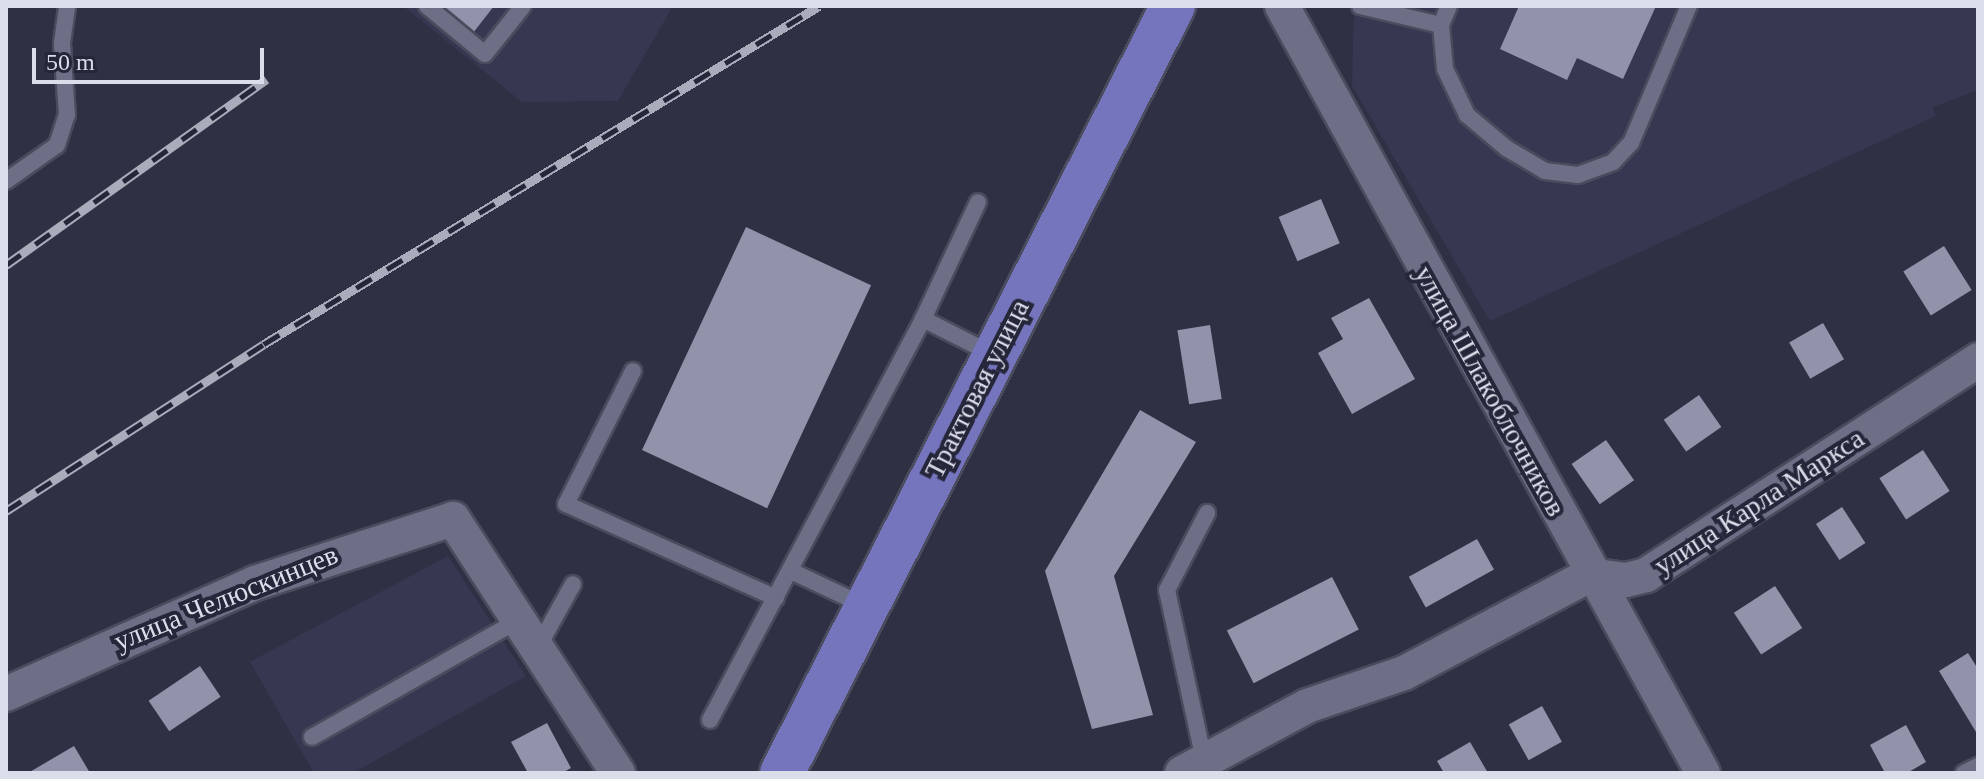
<!DOCTYPE html>
<meta charset="utf-8">
<style>
body{margin:0}
#map{position:relative;width:1984px;height:779px;overflow:hidden;background:#2f3044;font-family:Georgia,serif}
div>[style]{position:absolute}
[style*='--x']{left:calc(var(--x)*1px);top:calc(var(--y)*1px);width:calc(var(--w)*1px);rotate:calc(var(--a)*1deg)}
.built>*{inset:0;background:#363852}
.building>*{inset:0;background:#9193ab;transform-origin:0 0}
.roads{filter:drop-shadow(2px 0 #4a4b5c) drop-shadow(-2px 0 #4a4b5c) drop-shadow(0 2px #4a4b5c) drop-shadow(0 -2px #4a4b5c)}
.lane>*{height:16px;margin:-8px;padding:0 8px;transform-origin:8px;border-radius:8px;background:#6d6f86}
.street>*{height:34px;margin:-17px;padding:0 17px;transform-origin:17px;border-radius:17px;background:#6d6f86}
.primary>*{height:44px;margin:-22px;padding:0 22px;transform-origin:22px;border-radius:22px;background:#7575be}
.rail>*{height:9px;margin-top:-4.5px;transform-origin:0;background:repeating-linear-gradient(90deg,#252639 0 18px,#abacbb 0 36px);box-sizing:border-box;border-block:2px solid #abacbb}
span{translate:-50% -50%;white-space:nowrap;text-align:center;line-height:1.15;-webkit-text-stroke:8px #252639;paint-order:stroke}
.street-label{font-size:28px;color:#dcddea}
.frame{position:absolute;inset:0;border:8px solid #dcddea;pointer-events:none}
.scale{position:absolute;left:32px;top:48px;width:232px;height:36px;box-sizing:border-box;border:4px solid #dcddea;border-top:0;padding-left:10px;font-size:24px;line-height:28px;white-space:nowrap;color:#dcddea;-webkit-text-stroke:6px #252639;paint-order:stroke}
</style>
<div id="map">
<div class="built">
<div style="clip-path:polygon(403px 6px,673px 6px,618px 101px,522px 102px)"></div>
<div style="clip-path:polygon(1354px 6px,1978px 6px,1978px 90px,1933px 107px,1936px 116px,1490px 321px,1352px 86px)"></div>
<div style="clip-path:polygon(448px 556px,526px 676px,353px 773px,314px 773px,250px 662px)"></div>
</div>
<div class="building">
<div style="clip-path:polygon(437px 6px,494px 6px,473px 33px)"></div>
<div style="clip-path:polygon(1519px 6px,1656px 6px,1623px 79px,1577px 58px,1567px 80px,1500px 49px)"></div>
<div style="left:1321px;top:199px;width:48px;height:46px;rotate:67deg"></div>
<div style="left:746px;top:227px;width:138px;height:246px;rotate:25deg"></div>
<div style="left:1944px;top:246px;width:52px;height:48px;rotate:58deg"></div>
<div style="clip-path:polygon(1369px 298px,1415px 379px,1352px 414px,1318px 353px,1343px 339px,1331px 318px)"></div>
<div style="left:1823px;top:323px;width:42px;height:39px;rotate:60deg"></div>
<div style="left:1210px;top:325px;width:75px;height:33px;rotate:81deg"></div>
<div style="left:1699px;top:395px;width:39px;height:43px;rotate:55deg"></div>
<div style="clip-path:polygon(1140px 410px,1196px 442px,1114px 576px,1153px 715px,1092px 729px,1045px 571px)"></div>
<div style="left:1606px;top:440px;width:49px;height:42px;rotate:55deg"></div>
<div style="left:1923px;top:450px;width:49px;height:52px;rotate:57deg"></div>
<div style="left:1842px;top:507px;width:43px;height:31px;rotate:57deg"></div>
<div style="left:1477px;top:539px;width:35px;height:78px;rotate:61deg"></div>
<div style="left:1332px;top:577px;width:59px;height:118px;rotate:63deg"></div>
<div style="left:1775px;top:586px;width:50px;height:49px;rotate:57deg"></div>
<div style="clip-path:polygon(1968px 653px,1978px 669px,1976px 732px,1939px 671px)"></div>
<div style="left:200px;top:666px;width:37px;height:62px;rotate:56deg"></div>
<div style="left:1542px;top:706px;width:41px;height:38px;rotate:61deg"></div>
<div style="clip-path:polygon(547px 723px,571px 768px,562px 773px,528px 773px,511px 742px)"></div>
<div style="clip-path:polygon(1906px 725px,1926px 762px,1907px 773px,1885px 773px,1870px 745px)"></div>
<div style="clip-path:polygon(1470px 742px,1488px 773px,1444px 773px,1437px 761px)"></div>
<div style="clip-path:polygon(74px 746px,90px 773px,28px 773px)"></div>
</div>
<div class="roads">
<div class="lane">
<div style="--x:427;--y:6;--w:75;--a:39.6"></div>
<div style="--x:485;--y:54;--w:61;--a:-51.6"></div>
<div style="--x:1360;--y:6;--w:83;--a:13.2"></div>
<div style="--x:1449;--y:6;--w:21;--a:113"></div>
<div style="--x:1441;--y:25;--w:44;--a:84.8"></div>
<div style="--x:1445;--y:69;--w:51;--a:64.4"></div>
<div style="--x:1467;--y:115;--w:51;--a:40.2"></div>
<div style="--x:1506;--y:148;--w:45;--a:30.5"></div>
<div style="--x:1545;--y:171;--w:33;--a:7"></div>
<div style="--x:1578;--y:175;--w:37;--a:-20"></div>
<div style="--x:1613;--y:162;--w:26;--a:-47"></div>
<div style="--x:1631;--y:143;--w:149;--a:-67.1"></div>
<div style="--x:6;--y:181;--w:62;--a:-35.2"></div>
<div style="--x:57;--y:145;--w:32;--a:-72"></div>
<div style="--x:67;--y:115;--w:72;--a:-94"></div>
<div style="--x:62;--y:43;--w:37;--a:-82"></div>
<div style="--x:923;--y:319;--w:77;--a:26.9"></div>
<div style="--x:633;--y:371;--w:149;--a:116.7"></div>
<div style="--x:566;--y:504;--w:230;--a:24.1"></div>
<div style="--x:791;--y:571;--w:82;--a:25.3"></div>
<div style="--x:537;--y:649;--w:74;--a:-61"></div>
<div style="--x:710;--y:720;--w:454;--a:-62"></div>
<div style="--x:923;--y:319;--w:129;--a:-64.8"></div>
<div style="--x:312;--y:737;--w:236;--a:-29.5"></div>
<div style="--x:1204;--y:760;--w:174;--a:-102.3"></div>
<div style="--x:1167;--y:590;--w:87;--a:-62.5"></div>
<div style="--x:1964;--y:773;--w:16;--a:-27"></div>
</div>
<div class="street">
<div style="--x:1282;--y:6;--w:875;--a:61.24"></div>
<div style="--x:6;--y:694;--w:273;--a:-24"></div>
<div style="--x:255;--y:583;--w:208;--a:-17.9"></div>
<div style="--x:453;--y:519;--w:303;--a:57"></div>
<div style="--x:1182;--y:773;--w:142;--a:-28.2"></div>
<div style="--x:1307;--y:706;--w:102;--a:-18.8"></div>
<div style="--x:1404;--y:673;--w:210;--a:-27.8"></div>
<div style="--x:1590;--y:575;--w:36;--a:8"></div>
<div style="--x:1626;--y:580;--w:21;--a:-14"></div>
<div style="--x:1646;--y:575;--w:396;--a:-32.9"></div>
</div>
<div class="primary">
<div style="--x:782;--y:773;--w:861;--a:-62.99"></div>
</div>
</div>
<div class="rail">
<div style="--x:6;--y:265;--w:320;--a:-35.5"></div>
<div style="--x:6;--y:511;--w:307;--a:-32.9"></div>
<div style="--x:264;--y:344;--w:650;--a:-31.34"></div>
</div>
<div class="street-label">
<span style="left:977px;top:389px;rotate:-63deg">Трактовая улица</span>
<span style="left:1490px;top:391px;rotate:61deg">улица Шлакоблочников</span>
<span style="left:1759px;top:502px;rotate:-33deg">улица Карла Маркса</span>
<span style="left:226px;top:598px;rotate:-22deg">улица Челюскинцев</span>
</div>
<div class="frame"></div>
<div class="scale">50 m</div>
</div>
